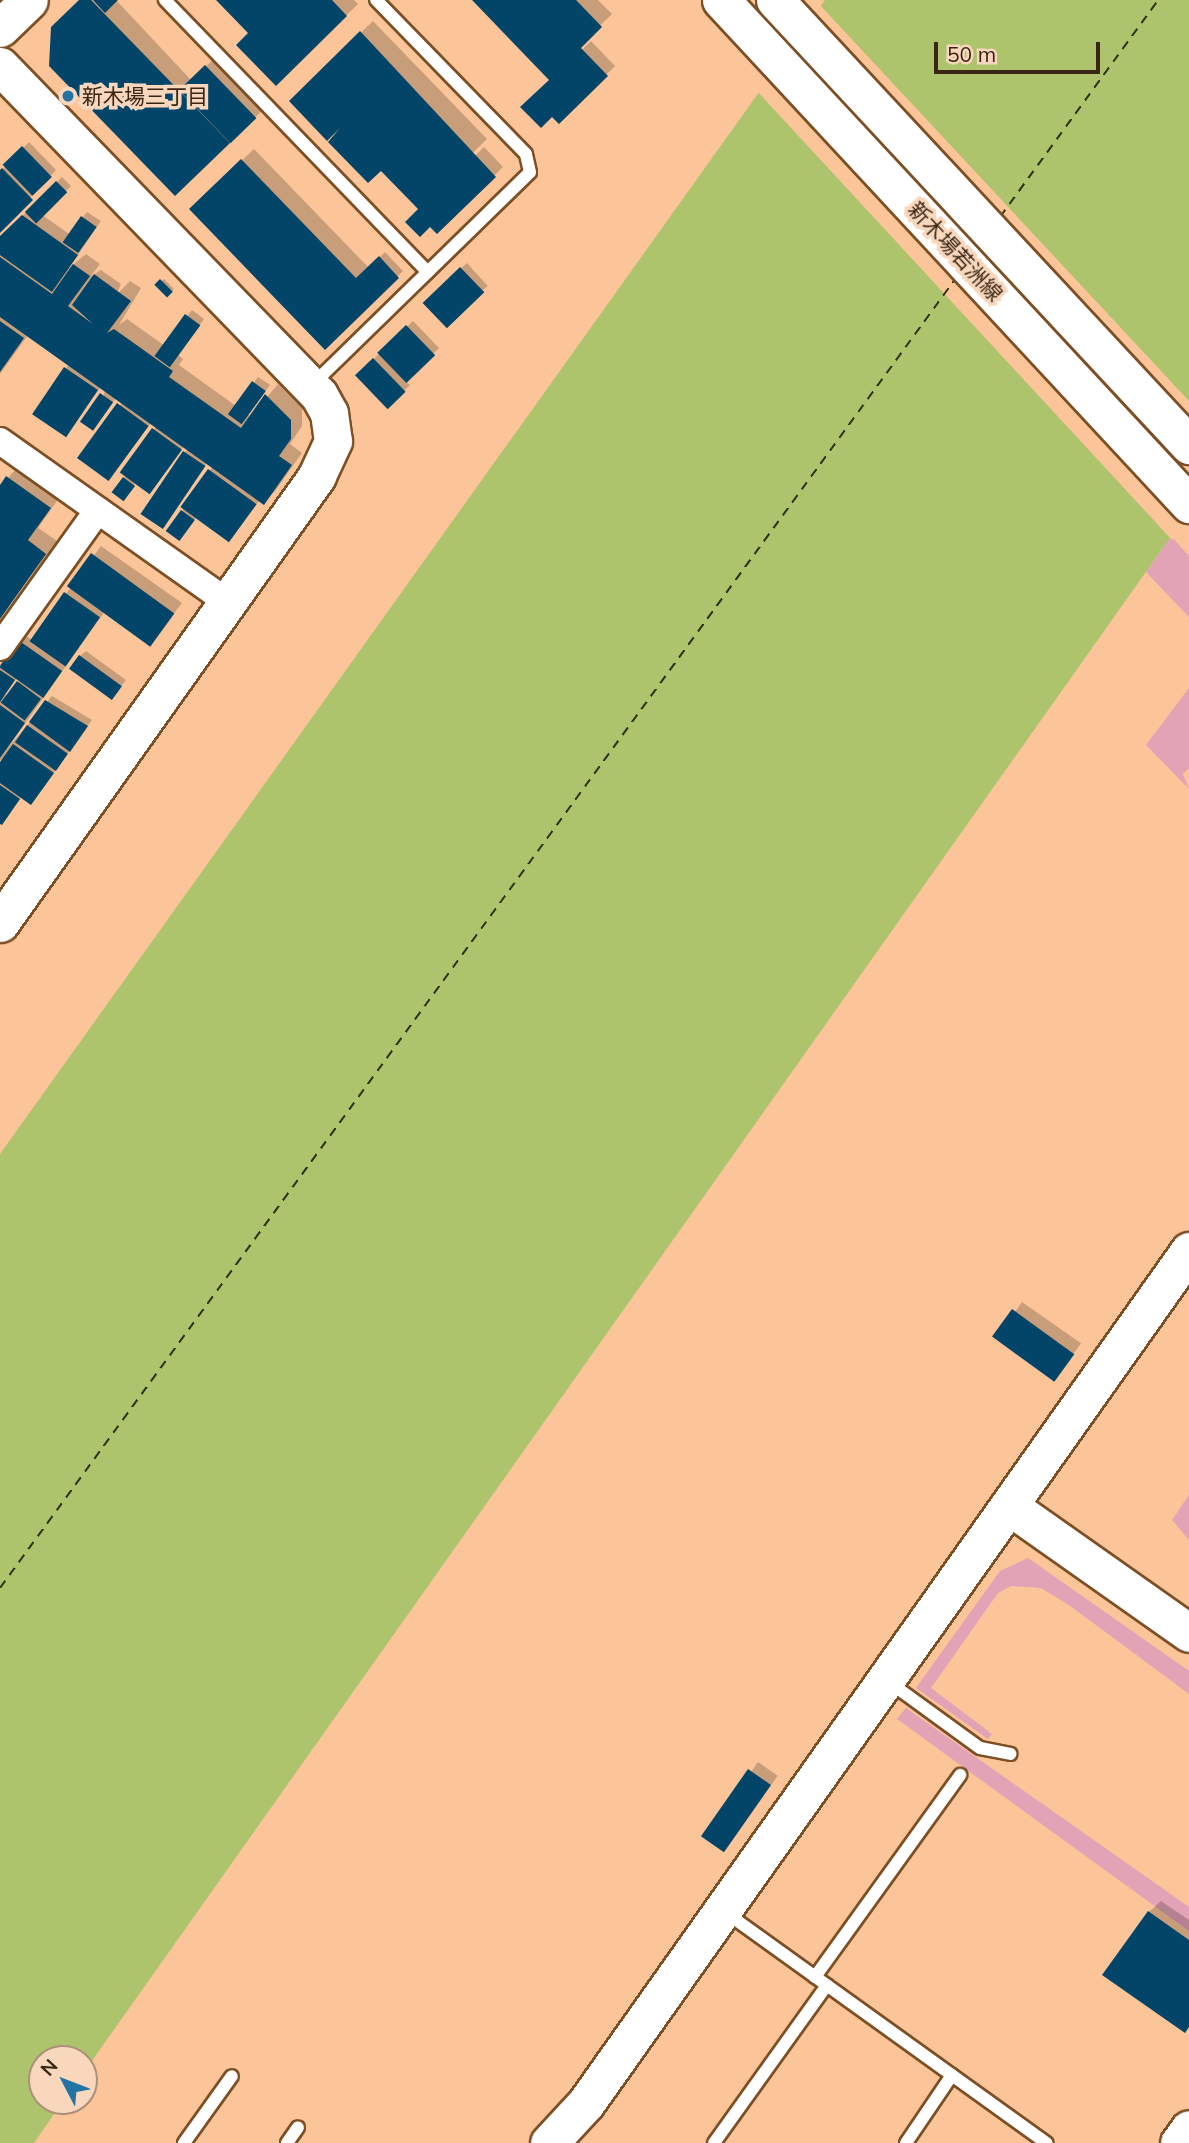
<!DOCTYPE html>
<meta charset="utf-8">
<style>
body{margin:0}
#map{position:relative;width:1189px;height:2143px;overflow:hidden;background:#fbc599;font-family:Mulish,"Noto Sans JP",sans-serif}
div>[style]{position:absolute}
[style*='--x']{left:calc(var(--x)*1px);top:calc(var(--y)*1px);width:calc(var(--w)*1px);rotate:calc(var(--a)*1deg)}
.green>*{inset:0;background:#e1a3b5}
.water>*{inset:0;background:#adc36c}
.pier>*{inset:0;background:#fbc599}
.shadow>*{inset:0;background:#0003;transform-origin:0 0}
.ferry>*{height:2px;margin-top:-1px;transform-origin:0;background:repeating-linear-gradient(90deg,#2a320d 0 9px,transparent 0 16px)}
.building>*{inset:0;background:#024568;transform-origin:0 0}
.roads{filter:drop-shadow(2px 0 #7d4f24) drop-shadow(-2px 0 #7d4f24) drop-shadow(0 2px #7d4f24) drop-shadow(0 -2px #7d4f24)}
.lane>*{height:12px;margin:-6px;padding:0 6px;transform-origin:6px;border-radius:6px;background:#fff}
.street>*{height:26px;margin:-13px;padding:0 13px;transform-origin:13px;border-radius:13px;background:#fff}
.secondary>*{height:37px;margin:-18.5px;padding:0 18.5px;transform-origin:18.5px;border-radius:18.5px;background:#fff}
.dots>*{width:19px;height:19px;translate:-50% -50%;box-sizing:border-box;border:4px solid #f8d7bd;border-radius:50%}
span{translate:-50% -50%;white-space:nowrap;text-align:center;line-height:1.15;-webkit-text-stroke:7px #f8d7bd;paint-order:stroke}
.poi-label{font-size:21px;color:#3a2614}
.left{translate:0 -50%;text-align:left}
.street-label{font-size:21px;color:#3a2614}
.north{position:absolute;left:28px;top:2045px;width:70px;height:70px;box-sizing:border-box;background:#f8d7bd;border:2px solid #ac9079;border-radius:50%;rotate:312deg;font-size:19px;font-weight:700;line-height:28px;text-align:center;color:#3a2614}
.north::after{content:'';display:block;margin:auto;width:24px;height:32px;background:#2374a5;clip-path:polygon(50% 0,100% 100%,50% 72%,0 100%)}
.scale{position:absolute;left:934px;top:42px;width:166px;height:32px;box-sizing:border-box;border:4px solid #3a2614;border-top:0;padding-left:9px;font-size:21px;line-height:24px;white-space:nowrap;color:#3a2614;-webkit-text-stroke:5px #f8d7bd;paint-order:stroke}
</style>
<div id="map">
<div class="green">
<div style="clip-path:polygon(1171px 536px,1189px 556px,1189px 617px,1146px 572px)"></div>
<div style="clip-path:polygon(1189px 688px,1189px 768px,1183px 774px,1189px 789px,1146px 745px)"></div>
<div style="clip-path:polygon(1189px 1495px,1189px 1540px,1172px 1520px)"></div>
<div style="clip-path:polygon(1028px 1558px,1189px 1671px,1189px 1694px,1069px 1605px,1041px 1588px,1011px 1586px,998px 1593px,931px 1688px,992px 1734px,988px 1739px,916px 1688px,1000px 1571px)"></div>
<div style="clip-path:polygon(906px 1708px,1189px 1907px,1189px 1931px,897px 1719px)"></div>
</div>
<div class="water">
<div style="clip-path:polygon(825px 0,1189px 0,1189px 511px,84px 2072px,84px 2059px,42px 2059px,42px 2101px,63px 2101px,34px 2143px,0 2143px,0 1154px)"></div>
</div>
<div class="pier">
<div style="clip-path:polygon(818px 3px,1189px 401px,1189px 517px,1172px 540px,756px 90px)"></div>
</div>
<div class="shadow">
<div style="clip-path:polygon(81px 0,116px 0,191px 80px,215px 58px,264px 109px,175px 194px)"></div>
<div style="clip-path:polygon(219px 0,354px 0,358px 4px,276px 84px,251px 33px)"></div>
<div style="clip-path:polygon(474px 0,598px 0,612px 14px,548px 77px)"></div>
<div style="clip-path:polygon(373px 21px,487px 139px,418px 206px,343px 129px,315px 77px)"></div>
<div style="clip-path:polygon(591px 41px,615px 66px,559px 122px,552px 115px,523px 107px)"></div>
<div style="clip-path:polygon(29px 142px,56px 170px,0 230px,0 172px)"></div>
<div style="clip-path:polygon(484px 147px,503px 167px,437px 232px,430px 225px,408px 222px)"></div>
<div style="clip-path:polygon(254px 149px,369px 268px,385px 252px,403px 271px,325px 347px,191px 209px)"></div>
<div style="clip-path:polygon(62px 177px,71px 186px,41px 214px,69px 234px,87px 212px,101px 221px,69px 268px,86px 254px,100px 264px,90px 277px,101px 270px,121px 284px,116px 295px,130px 281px,141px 288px,119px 325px,127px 319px,165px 346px,192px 310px,204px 319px,178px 355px,183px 359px,179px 365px,236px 406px,258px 377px,270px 385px,248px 415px,251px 416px,278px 384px,302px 408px,302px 426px,290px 444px,302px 453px,275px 491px,263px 503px,260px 500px,229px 540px,197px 517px,182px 536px,183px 507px,213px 466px,207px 463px,161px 526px,181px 456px,188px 449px,184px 446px,150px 492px,136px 482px,126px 496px,124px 479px,156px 426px,151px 423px,109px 479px,121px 402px,116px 398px,98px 423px,105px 390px,101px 387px,64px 435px,33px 413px,69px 364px,28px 335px,0 374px,0 238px)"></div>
<div style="left:467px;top:263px;width:31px;height:57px;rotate:48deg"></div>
<div style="left:164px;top:279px;width:14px;height:9px;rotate:45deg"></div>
<div style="clip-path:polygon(413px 321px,439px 348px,405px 381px,410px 385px,387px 407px,357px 375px)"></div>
<div style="clip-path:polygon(19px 465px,61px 495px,38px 528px,57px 541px,0 617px,0 488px)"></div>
<div style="clip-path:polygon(evenodd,101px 546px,182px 603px,150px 644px,105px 611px,7px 749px,52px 696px,92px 720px,36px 797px,22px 796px,0 822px,0 765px,4px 759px,0 760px,0 669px,25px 635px,32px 640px,101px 546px,17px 678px,21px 680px,8px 697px,5px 694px,17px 678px)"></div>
<div style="clip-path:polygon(86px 651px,126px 680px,117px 692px,80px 656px)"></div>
<div style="left:1022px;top:1302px;width:72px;height:45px;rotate:35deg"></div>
<div style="left:758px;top:1762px;width:24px;height:91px;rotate:35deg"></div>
<div style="clip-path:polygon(1161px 1901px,1189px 1920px,1189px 2026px,1149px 1912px)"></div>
</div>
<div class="ferry">
<div style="--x:1000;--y:217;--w:268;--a:-53.9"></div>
<div style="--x:0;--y:1588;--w:1622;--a:-53.88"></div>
</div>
<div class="building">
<div style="clip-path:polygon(79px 0,91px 0,230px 143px,175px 196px,49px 66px,51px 27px)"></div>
<div style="clip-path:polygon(93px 0,118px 0,105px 13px)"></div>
<div style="clip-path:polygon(216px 0,332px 0,347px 16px,276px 86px,236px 45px,248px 33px)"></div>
<div style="clip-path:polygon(472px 0,576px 0,602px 27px,581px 48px,608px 76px,559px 124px,552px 117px,541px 128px,520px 107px,549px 80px)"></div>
<div style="clip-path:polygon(360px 31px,496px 177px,437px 234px,430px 227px,420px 237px,405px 222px,418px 209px,381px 171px,368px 183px,328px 142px,340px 128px,327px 141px,289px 101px)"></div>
<div style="left:205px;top:65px;width:74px;height:36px;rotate:46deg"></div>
<div style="left:22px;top:146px;width:43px;height:27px;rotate:46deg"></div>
<div style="clip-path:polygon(241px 159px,356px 278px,379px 256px,399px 278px,325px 350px,189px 209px)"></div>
<div style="clip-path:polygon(2px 168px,33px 200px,0 233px,0 170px)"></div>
<div style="left:56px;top:181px;width:16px;height:44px;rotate:45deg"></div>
<div style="clip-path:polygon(22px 215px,78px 255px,52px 292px,0 255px,0 236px)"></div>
<div style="left:81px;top:216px;width:19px;height:32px;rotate:35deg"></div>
<div style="clip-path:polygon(0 257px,52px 294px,73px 264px,90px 276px,68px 306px,93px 324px,72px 305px,94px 274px,131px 301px,107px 333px,114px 329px,173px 371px,169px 377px,241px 428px,265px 394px,291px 420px,291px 439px,279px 456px,292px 465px,264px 505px,0 317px)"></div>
<div style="left:460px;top:267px;width:35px;height:52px;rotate:46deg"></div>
<div style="left:160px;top:279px;width:18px;height:8px;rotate:45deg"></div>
<div style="left:185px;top:314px;width:19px;height:52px;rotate:36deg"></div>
<div style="clip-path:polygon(0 321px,24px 338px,0 372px)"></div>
<div style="left:406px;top:325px;width:42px;height:40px;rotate:46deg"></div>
<div style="left:373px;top:358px;width:47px;height:25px;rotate:46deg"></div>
<div style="left:64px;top:367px;width:41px;height:57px;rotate:34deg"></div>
<div style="left:252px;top:381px;width:17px;height:41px;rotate:36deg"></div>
<div style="left:100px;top:393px;width:16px;height:35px;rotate:35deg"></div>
<div style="left:117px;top:403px;width:39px;height:68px;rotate:36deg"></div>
<div style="left:152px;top:428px;width:37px;height:55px;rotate:36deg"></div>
<div style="left:183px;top:451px;width:27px;height:76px;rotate:34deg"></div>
<div style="left:208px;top:469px;width:60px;height:47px;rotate:36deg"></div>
<div style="clip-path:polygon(6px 476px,51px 508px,28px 540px,46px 554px,0 619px,0 485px)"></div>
<div style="left:123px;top:477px;width:15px;height:19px;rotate:37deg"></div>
<div style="left:181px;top:510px;width:17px;height:26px;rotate:36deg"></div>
<div style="left:91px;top:553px;width:103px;height:41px;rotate:36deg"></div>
<div style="left:64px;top:592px;width:44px;height:60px;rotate:35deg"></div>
<div style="left:18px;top:640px;width:54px;height:33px;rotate:35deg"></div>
<div style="left:79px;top:655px;width:53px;height:17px;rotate:36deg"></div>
<div style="clip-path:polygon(0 670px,15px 680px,0 702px)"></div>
<div style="left:17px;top:681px;width:30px;height:27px;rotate:37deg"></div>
<div style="clip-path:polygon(45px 700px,88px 726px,70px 752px,29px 722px)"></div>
<div style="clip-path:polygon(0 705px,25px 723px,0 758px)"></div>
<div style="left:27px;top:725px;width:50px;height:21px;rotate:35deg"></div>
<div style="clip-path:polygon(13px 744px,54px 773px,31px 805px,0 783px,0 762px)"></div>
<div style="clip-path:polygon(0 785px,20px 799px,2px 825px,0 824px)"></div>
<div style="left:1012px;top:1309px;width:77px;height:34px;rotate:36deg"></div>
<div style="left:748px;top:1769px;width:28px;height:82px;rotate:35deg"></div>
<div style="clip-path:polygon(1148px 1911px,1189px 1940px,1189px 2027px,1185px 2033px,1102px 1975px)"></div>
</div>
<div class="roads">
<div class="lane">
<div style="--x:165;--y:0;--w:378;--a:46"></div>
<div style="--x:313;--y:384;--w:303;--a:-44.3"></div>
<div style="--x:530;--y:172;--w:18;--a:-103"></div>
<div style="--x:526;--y:154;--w:215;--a:-134.2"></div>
<div style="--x:889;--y:1682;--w:112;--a:36"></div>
<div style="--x:980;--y:1748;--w:31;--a:11"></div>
<div style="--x:725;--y:1912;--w:396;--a:35.7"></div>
<div style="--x:815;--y:1977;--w:249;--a:-54.3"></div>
<div style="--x:184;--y:2143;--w:82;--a:-54.4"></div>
<div style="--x:287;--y:2143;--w:19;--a:-55"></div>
<div style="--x:714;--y:2143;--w:194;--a:-54.4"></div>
<div style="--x:906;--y:2143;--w:82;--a:-55.9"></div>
</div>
<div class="street">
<div style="--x:0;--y:441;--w:278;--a:35.3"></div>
<div style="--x:0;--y:647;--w:168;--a:-54.4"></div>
</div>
<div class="secondary">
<div style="--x:721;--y:0;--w:688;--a:47.12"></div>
<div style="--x:775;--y:0;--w:608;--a:47.07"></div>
<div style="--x:0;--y:28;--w:40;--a:-44"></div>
<div style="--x:0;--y:66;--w:458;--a:45.9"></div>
<div style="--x:319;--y:395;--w:21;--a:61"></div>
<div style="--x:329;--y:413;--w:28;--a:82"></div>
<div style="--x:333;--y:441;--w:38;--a:115"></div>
<div style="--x:317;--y:476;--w:548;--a:125.34"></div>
<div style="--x:1009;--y:1506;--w:220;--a:35.2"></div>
<div style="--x:549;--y:2143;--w:54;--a:-47.2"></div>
<div style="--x:586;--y:2103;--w:1044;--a:-54.71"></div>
<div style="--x:1179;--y:2143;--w:17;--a:-54"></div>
</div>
</div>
<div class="dots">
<div style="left:68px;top:96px;background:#2374a5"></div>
</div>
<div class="poi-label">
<span class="left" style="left:82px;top:96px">新木場三丁目</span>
</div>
<div class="street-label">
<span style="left:956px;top:251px;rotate:47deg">新木場若洲線</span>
</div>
<div class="north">N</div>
<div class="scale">50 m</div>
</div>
